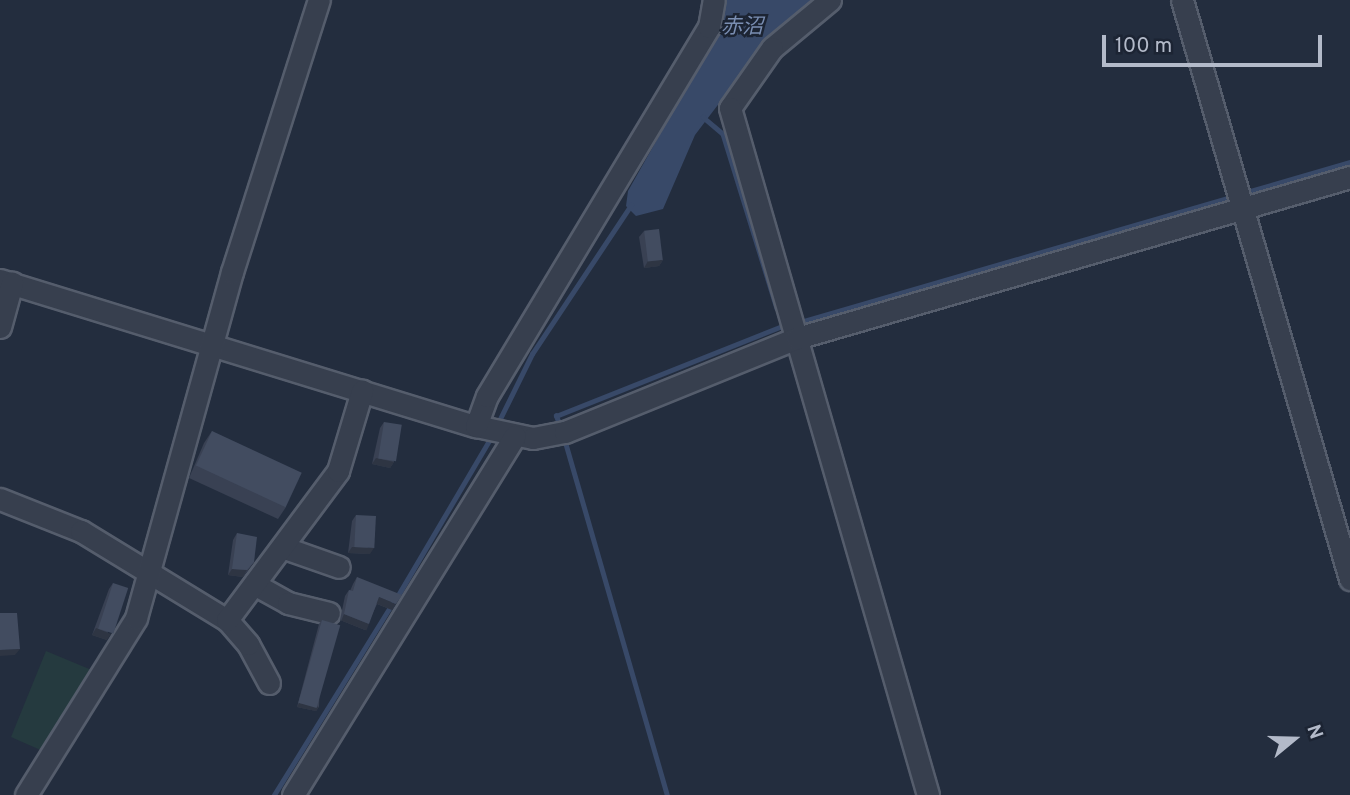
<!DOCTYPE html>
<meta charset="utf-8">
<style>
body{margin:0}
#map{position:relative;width:1350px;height:795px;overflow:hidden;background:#232d3e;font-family:Overpass,"Noto Sans JP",sans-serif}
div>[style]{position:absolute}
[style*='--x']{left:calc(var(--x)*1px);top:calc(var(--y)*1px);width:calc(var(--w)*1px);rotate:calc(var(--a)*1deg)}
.green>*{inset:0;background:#253a3f}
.water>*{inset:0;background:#384968}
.stream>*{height:4.5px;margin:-2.25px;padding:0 2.25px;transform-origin:2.25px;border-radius:2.25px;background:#384968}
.roads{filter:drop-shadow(2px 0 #555d6c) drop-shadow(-2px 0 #555d6c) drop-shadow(0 2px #555d6c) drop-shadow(0 -2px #555d6c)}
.minor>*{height:21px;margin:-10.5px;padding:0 10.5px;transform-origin:10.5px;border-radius:10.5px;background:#373f4e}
.wall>*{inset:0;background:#394153}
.shaded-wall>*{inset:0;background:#2e3543;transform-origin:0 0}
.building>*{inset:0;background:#424c60;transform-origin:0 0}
span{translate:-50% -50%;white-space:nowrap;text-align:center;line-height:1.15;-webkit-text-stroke:5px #1c2433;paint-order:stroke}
.water-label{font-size:21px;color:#7a8eb2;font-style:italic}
.north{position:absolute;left:1259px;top:704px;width:70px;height:70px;-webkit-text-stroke:5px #1c2433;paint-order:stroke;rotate:71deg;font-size:19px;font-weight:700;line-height:28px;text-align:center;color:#b3bac9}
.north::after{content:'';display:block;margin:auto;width:24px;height:32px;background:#b3bac9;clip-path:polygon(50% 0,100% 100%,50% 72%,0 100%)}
.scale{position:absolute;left:1102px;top:35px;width:220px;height:32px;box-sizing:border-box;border:4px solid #b3bac9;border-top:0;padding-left:9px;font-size:21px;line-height:24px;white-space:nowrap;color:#b3bac9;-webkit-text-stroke:5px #1c2433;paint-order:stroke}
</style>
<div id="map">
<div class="green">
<div style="clip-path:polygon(46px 651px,94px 671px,45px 752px,11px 737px)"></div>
</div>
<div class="water">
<div style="clip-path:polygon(721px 0,815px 0,768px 39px,695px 135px,663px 209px,636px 216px,626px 206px,628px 191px,712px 42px)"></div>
</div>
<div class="stream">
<div style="--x:703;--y:117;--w:26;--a:40"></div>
<div style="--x:723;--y:134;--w:182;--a:72.8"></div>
<div style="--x:1247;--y:192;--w:107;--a:-16.2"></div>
<div style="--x:804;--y:321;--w:441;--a:-16.2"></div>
<div style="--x:497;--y:425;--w:79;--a:-63.8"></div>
<div style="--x:532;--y:354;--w:179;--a:-56.4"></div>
<div style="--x:560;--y:426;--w:11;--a:-112"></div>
<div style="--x:556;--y:416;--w:243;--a:-21.7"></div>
<div style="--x:564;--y:437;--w:373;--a:73.9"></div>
<div style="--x:397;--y:597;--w:187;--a:-59.5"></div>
<div style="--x:274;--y:795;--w:225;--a:-58.3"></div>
</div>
<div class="roads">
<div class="minor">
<div style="--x:830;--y:0;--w:75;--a:140.4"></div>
<div style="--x:772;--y:48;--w:73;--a:125"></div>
<div style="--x:730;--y:108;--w:715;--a:73.92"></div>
<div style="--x:1182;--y:0;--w:603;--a:73.82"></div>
<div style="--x:0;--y:280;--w:498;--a:17.1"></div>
<div style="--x:476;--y:426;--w:58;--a:11.9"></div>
<div style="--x:533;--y:438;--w:33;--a:-11"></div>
<div style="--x:565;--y:432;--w:250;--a:-22.1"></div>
<div style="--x:797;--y:338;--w:576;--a:-16.23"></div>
<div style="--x:0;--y:327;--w:46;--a:-74.7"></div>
<div style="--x:476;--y:426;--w:32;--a:-70"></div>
<div style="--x:487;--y:396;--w:431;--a:-59"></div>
<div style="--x:709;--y:27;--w:27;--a:-80"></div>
<div style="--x:0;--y:499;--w:87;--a:21.6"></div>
<div style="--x:81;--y:531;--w:171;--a:31.4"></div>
<div style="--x:282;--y:547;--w:60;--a:19.3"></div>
<div style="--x:254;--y:584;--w:39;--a:29"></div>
<div style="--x:288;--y:603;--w:42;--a:13.7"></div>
<div style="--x:269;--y:683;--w:44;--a:-118.3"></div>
<div style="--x:248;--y:644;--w:32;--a:-131"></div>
<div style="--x:227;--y:620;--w:186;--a:-53.3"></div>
<div style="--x:338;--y:471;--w:84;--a:-73.3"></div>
<div style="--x:26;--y:795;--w:208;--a:-58.1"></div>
<div style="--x:136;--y:618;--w:359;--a:-74.5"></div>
<div style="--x:232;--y:272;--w:286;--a:-72.3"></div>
<div style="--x:293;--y:795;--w:422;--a:-58.3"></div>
</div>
</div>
<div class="wall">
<div style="clip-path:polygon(644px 231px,663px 260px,659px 266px,644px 268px,639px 237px)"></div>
<div style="clip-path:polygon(384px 422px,394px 462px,390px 468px,372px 464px,380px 428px)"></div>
<div style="clip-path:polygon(212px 431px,286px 507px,278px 519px,189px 478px,204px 443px)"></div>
<div style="clip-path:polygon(356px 515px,370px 554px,348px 553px,352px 521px)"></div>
<div style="clip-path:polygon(237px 533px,254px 562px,243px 577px,228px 575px,233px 540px)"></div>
<div style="clip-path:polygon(357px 577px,392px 610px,377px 604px,365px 630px,340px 620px,345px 596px,349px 590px,350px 591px,353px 584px)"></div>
<div style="clip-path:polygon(113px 583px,107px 640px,92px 635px,109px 589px)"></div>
<div style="clip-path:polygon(322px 620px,319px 707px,316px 711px,297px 707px,319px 624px)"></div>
</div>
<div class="shaded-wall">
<div style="clip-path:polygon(663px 260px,659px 266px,644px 268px,648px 261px)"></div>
<div style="clip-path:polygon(376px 458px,394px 462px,390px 468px,372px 464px)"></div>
<div style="clip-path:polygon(352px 547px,374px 548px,370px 554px,348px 553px)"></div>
<div style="clip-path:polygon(232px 569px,247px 570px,243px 577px,228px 575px)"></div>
<div style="clip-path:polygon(379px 597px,396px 604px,392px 610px,375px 603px)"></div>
<div style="left:344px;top:614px;width:27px;height:7px;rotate:22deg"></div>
<div style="clip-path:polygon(96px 628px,111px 634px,107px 640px,92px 635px)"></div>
<div style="clip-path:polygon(20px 649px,15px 655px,0 656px,0 650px)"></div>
<div style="clip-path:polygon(299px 703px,319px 707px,316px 711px,297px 707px)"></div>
</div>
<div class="building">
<div style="left:659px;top:229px;width:31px;height:15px;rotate:83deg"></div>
<div style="left:384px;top:422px;width:18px;height:37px;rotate:9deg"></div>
<div style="left:212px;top:431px;width:99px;height:38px;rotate:25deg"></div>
<div style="left:356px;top:515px;width:20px;height:32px;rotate:3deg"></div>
<div style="clip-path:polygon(237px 533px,257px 537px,254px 562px,247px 570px,232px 569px)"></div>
<div style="clip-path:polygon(357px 577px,402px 595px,396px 604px,379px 597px,369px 624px,344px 614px,349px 590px,353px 591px)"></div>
<div style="left:113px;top:583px;width:16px;height:48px;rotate:18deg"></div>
<div style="clip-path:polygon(0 613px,17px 613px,20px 649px,0 650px)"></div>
<div style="left:322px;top:620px;width:19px;height:86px;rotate:16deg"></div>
</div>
<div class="water-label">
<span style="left:742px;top:28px">赤沼</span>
</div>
<div class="north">N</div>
<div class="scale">100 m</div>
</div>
